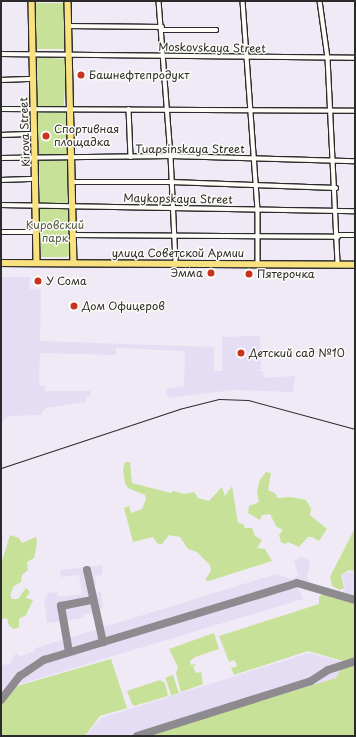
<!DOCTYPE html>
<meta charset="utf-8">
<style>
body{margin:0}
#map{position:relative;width:356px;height:737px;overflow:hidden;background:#efeaf5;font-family:"Playpen Sans",sans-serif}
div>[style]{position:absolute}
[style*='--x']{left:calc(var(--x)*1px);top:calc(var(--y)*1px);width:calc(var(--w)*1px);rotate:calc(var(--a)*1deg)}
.built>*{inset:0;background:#e5ddf4}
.green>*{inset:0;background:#c7e298;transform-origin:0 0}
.taxiway>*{height:8px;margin:-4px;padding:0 4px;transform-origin:4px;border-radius:4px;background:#8d8a90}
.roads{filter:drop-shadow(1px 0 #2b2b2b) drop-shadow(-1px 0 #2b2b2b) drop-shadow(0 1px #2b2b2b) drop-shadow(0 -1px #2b2b2b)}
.street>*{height:3.5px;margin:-1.75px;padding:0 1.75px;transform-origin:1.75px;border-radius:1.75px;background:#fdfcf7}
.primary>*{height:5.5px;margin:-2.75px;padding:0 2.75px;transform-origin:2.75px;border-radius:2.75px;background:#fae180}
.rail>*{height:1px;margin:-0.5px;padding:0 0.5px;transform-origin:0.5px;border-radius:0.5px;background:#2b2b2b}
.dots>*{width:11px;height:11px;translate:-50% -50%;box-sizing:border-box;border:2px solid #fdfcf7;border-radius:50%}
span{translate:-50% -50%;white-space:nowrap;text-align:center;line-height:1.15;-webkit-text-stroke:3px #fdfcf7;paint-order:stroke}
.street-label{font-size:11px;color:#2b2b2b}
.poi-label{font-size:11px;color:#2b2b2b}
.left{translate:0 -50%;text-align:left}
.right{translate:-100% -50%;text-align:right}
.park-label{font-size:11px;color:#525946}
.frame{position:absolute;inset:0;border:2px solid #2b2b2b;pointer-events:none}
</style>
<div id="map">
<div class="built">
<div style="clip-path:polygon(1px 277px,30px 277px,29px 289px,41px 290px,40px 341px,214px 347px,214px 371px,222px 371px,222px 337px,260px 336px,261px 370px,248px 371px,263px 371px,263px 378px,295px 376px,293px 392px,233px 390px,168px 398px,165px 389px,184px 386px,185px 351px,116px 348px,116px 355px,40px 353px,39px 386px,45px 386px,45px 391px,91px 391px,91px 396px,86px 397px,86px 402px,45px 408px,41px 415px,8px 416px,1px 423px)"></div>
<div style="clip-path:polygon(301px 557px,307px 559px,310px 564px,307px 577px,310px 584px,295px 580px,303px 599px,20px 684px,20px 677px,1px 700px,1px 667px,4px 664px,9px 665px,16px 653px,20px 656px,33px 652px,36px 648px,276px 574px,292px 579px,298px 575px,294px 561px)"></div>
<div style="clip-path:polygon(103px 565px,102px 575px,95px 576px,96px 585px,91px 586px,92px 593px,101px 592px,103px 609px,99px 609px,99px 613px,83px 614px,84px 618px,47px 623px,44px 598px,47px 598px,47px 593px,57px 592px,58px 597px,82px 594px,79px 575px,61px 577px,60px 570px)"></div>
<div style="clip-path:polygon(348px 572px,355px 573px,355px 600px,339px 596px,345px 589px,342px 575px)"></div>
<div style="clip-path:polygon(309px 653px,340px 661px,343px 670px,336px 678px,143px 736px,86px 736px,101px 718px)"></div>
</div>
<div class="green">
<div style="left:65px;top:3px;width:46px;height:29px;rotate:90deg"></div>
<div style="left:36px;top:57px;width:31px;height:51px;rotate:4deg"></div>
<div style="left:68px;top:112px;width:44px;height:31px;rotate:89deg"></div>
<div style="left:69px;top:160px;width:44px;height:30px;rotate:89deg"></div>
<div style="clip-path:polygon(70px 208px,70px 254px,67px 257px,41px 257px,39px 209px)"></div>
<div style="clip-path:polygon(125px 462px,130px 462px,132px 483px,171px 493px,173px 491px,185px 494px,194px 492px,198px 498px,209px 501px,222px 487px,225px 496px,232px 486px,238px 523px,243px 524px,245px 528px,252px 528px,255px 536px,262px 540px,257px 548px,265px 549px,272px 561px,209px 581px,205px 580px,211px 571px,210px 565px,197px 552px,188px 549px,180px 537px,169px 535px,162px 544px,158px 544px,153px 537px,133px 542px,124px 508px,129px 506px,131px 513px,142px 509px,146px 499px,145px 495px,128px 488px,125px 483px,123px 470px)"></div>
<div style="clip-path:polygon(266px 472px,271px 473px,268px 490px,276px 494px,277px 498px,291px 497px,306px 500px,311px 509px,310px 515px,327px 529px,319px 541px,312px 537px,308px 537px,299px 547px,288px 542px,285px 544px,281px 542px,279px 535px,283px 530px,276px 526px,270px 514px,262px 515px,260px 520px,248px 513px,249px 506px,259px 502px,257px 491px,260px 480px)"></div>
<div style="clip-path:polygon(355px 528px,355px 572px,349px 570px,341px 575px,344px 588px,340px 590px,332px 586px,330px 577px)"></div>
<div style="clip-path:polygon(10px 535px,19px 538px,22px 543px,36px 537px,37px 543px,34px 558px,27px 562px,28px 570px,22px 575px,21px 582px,14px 586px,10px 595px,12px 599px,18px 599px,26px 588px,30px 592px,26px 598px,33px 600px,26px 615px,19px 619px,19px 627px,14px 629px,9px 626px,7px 618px,1px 619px,1px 564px)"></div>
<div style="clip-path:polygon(322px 594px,355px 604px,355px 657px,343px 661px,308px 651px,234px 675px,231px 668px,237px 666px,236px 663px,234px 660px,229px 662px,219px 636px,319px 604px,319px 597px)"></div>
<div style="clip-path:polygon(214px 633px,219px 649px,195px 657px,190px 661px,191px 665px,197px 664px,193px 667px,196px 673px,201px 672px,203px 684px,181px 692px,176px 673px,178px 667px,169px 649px)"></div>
<div style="clip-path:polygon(111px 659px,127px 708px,100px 716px,85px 736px,1px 736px,1px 706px,17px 686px)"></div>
<div style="clip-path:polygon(355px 665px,355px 736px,143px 736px,336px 678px,342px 668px)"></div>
<div style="left:173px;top:675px;width:19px;height:8px;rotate:72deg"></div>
<div style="clip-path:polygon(160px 680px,165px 683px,168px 696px,134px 706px,132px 704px,127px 691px)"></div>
</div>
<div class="taxiway">
<div style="--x:87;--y:570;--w:74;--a:77.5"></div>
<div style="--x:69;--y:652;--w:47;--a:-99.9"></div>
<div style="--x:61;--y:606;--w:32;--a:-11"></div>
<div style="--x:1;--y:700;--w:31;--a:-52"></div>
<div style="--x:20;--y:676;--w:29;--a:-34"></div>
<div style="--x:44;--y:660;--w:264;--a:-16.9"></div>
<div style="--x:297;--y:583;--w:60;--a:16.3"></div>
<div style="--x:137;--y:736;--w:182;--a:-17.5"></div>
<div style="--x:311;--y:681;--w:20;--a:-33"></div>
<div style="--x:328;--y:670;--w:28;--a:-18"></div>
</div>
<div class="roads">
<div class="street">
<div style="--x:159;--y:1;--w:155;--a:85.6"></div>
<div style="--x:171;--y:156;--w:107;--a:87.3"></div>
<div style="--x:243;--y:1;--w:209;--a:85.9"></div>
<div style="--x:258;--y:209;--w:54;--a:90"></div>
<div style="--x:320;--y:1;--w:58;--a:82"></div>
<div style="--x:328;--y:58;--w:206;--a:87.2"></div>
<div style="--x:68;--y:26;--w:94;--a:0.6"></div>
<div style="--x:162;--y:30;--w:54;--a:0"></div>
<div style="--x:1;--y:54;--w:354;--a:0.6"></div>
<div style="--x:1;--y:80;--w:33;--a:-2"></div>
<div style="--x:1;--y:109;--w:354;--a:0.3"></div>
<div style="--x:129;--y:109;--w:48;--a:87.6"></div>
<div style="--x:1;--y:135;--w:34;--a:-2"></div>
<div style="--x:1;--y:158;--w:170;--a:-0.7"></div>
<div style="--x:171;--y:156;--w:184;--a:1.6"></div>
<div style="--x:1;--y:180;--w:35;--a:-2"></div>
<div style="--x:71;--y:182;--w:100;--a:0"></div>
<div style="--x:171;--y:182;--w:165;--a:2.1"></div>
<div style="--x:1;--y:205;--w:354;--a:1"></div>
<div style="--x:1;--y:232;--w:35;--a:0"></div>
<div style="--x:73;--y:235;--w:265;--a:0.4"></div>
<div style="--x:338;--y:235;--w:17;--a:0"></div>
</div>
<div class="primary">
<div style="--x:32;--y:1;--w:262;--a:88.9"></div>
<div style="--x:68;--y:1;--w:261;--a:88.7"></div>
<div style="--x:1;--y:263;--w:354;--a:0.3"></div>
</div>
</div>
<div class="rail">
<div style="--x:1;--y:468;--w:188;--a:-18.3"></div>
<div style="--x:179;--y:409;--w:41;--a:-14"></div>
<div style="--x:219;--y:399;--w:29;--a:2"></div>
<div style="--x:248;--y:400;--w:111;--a:15.2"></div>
</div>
<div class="dots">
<div style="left:81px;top:75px;background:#c8321e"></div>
<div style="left:46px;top:136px;background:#c8321e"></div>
<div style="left:211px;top:273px;background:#c8321e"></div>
<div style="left:249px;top:274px;background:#c8321e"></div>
<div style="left:38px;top:281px;background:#c8321e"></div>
<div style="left:74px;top:306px;background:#c8321e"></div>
<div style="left:241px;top:353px;background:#c8321e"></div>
</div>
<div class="street-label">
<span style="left:212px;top:48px;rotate:1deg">Moskovskaya Street</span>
<span style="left:25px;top:132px;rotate:-92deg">Kirova Street</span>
<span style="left:190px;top:149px">Tuapsinskaya Street</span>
<span style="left:178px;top:199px;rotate:1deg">Maykopskaya Street</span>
<span style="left:178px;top:253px">улица Советской Армии</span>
</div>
<div class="poi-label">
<span class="left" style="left:89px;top:75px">Башнефтепродукт</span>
<span class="left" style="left:54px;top:136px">Спортивная<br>площадка</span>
<span class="right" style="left:203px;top:273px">Эмма</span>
<span class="left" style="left:257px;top:274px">Пятерочка</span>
<span class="left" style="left:46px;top:281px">У Сома</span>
<span class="left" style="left:82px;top:306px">Дом Офицеров</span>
<span class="left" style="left:249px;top:353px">Детский сад №10</span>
</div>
<div class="park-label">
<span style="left:55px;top:232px">Кировский<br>парк</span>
</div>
<div class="frame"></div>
</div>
